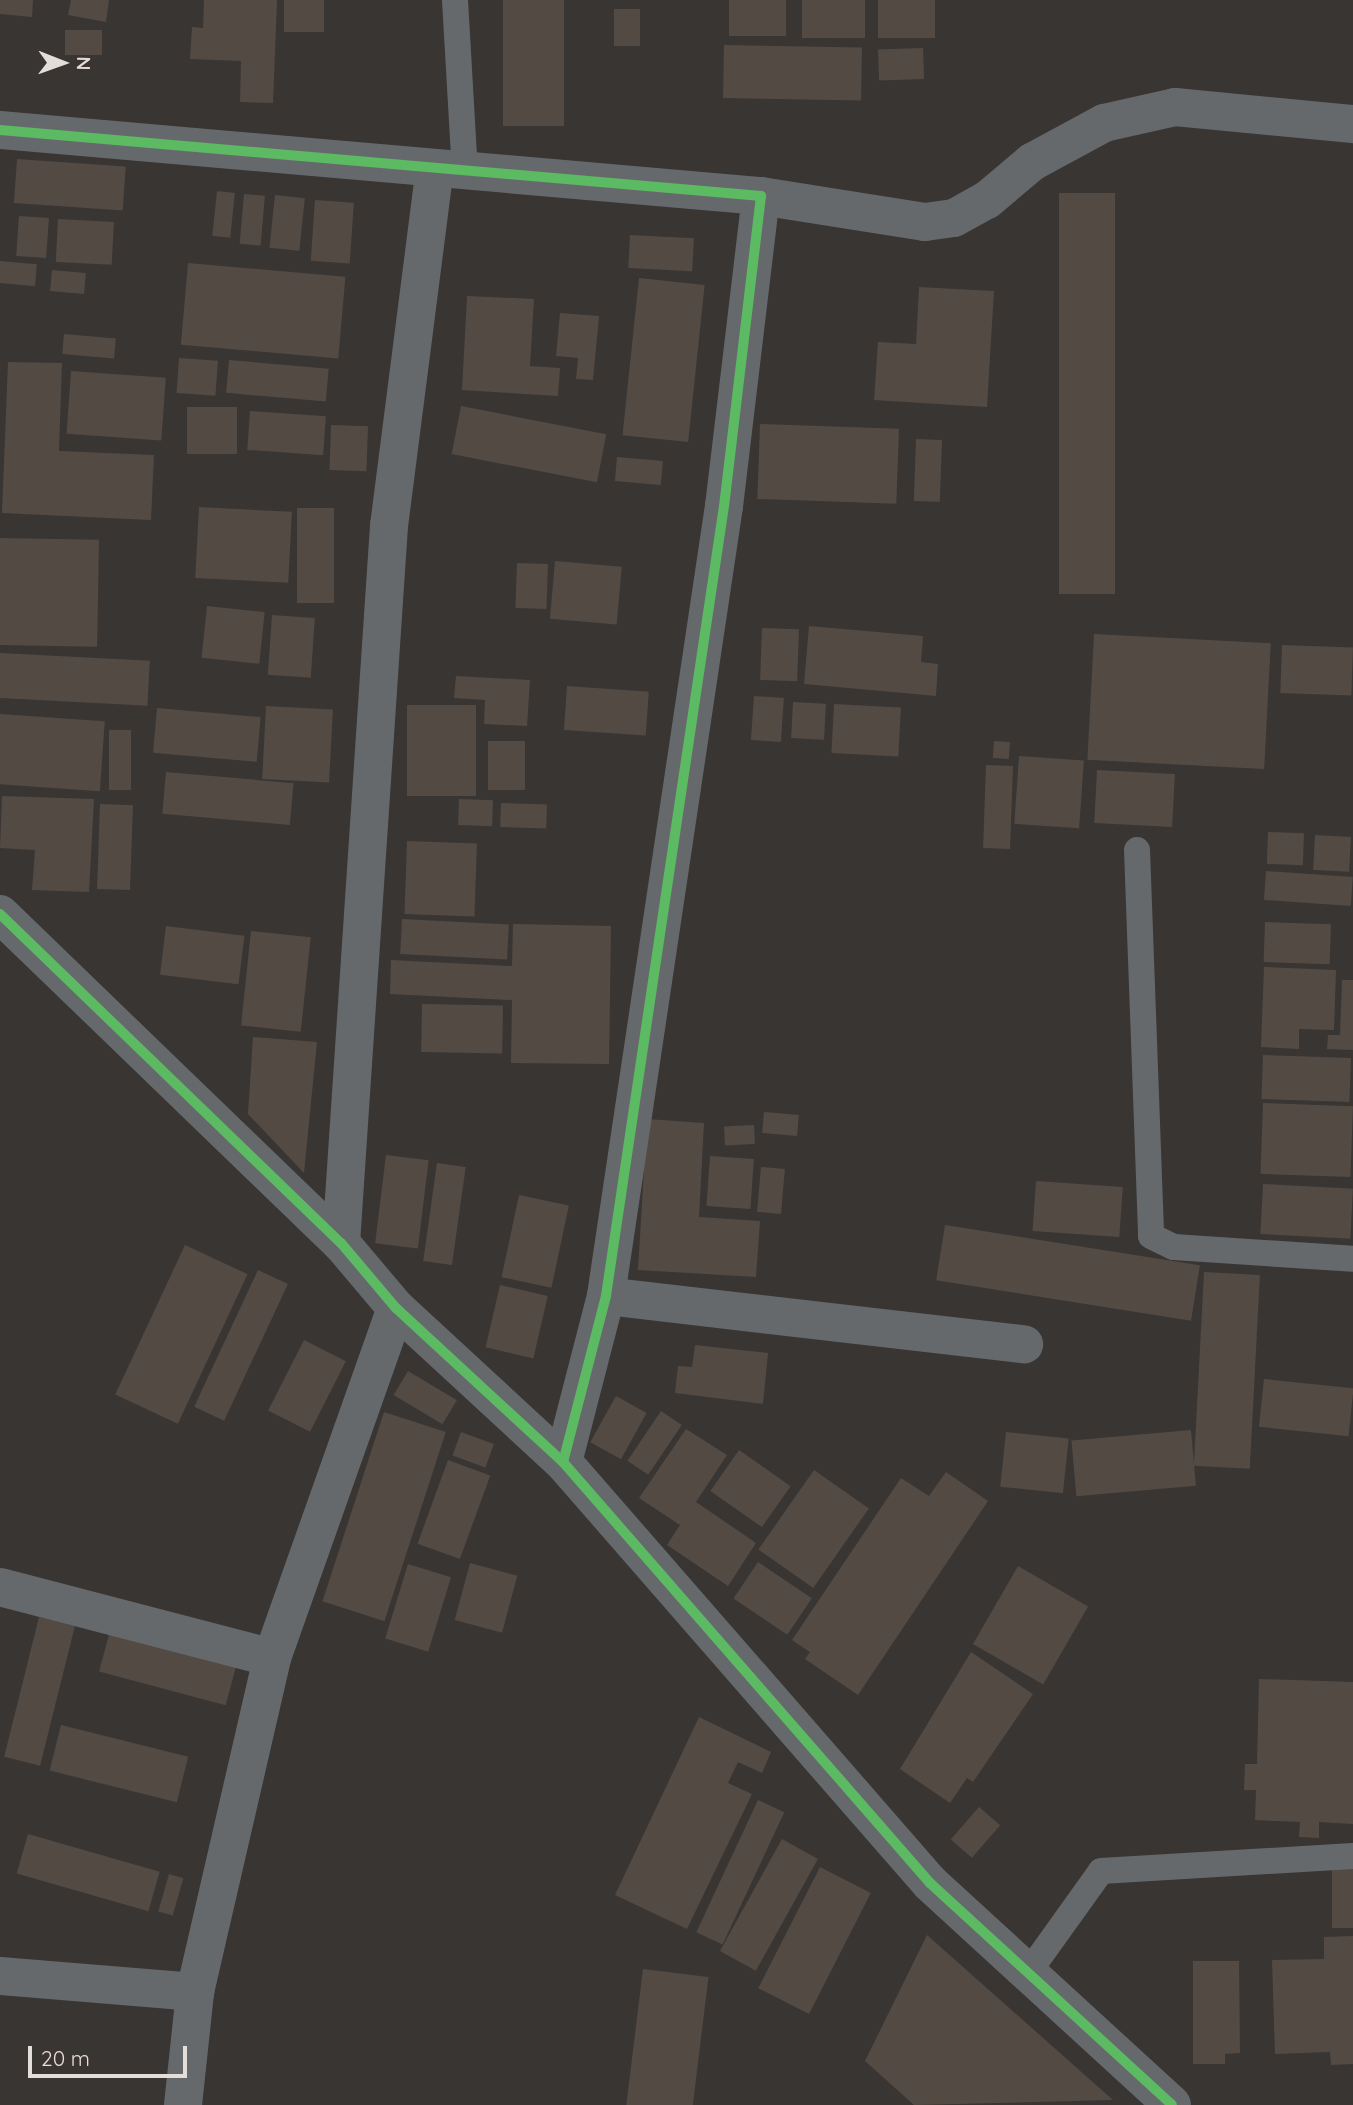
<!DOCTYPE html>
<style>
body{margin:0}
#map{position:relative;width:1353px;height:2105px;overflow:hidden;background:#393533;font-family:Quicksand,sans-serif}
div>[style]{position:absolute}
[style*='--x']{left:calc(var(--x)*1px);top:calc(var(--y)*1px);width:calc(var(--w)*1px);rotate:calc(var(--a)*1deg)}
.building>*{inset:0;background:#534a44;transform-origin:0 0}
.service>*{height:26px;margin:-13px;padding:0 13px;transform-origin:13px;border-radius:13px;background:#65696c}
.minor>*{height:38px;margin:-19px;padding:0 19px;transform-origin:19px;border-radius:19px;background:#65696c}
.cycleway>*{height:10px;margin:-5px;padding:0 5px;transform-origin:5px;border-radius:5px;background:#5cba63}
span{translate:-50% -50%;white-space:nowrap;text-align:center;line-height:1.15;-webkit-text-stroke:6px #3c3430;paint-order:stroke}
.north{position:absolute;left:28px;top:28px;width:70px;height:70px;-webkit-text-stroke:5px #3c3430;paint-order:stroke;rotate:91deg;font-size:19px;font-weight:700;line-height:28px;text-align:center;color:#e3deda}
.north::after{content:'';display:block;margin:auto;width:24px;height:32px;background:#e3deda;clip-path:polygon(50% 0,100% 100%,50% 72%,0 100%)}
.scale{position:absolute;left:28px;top:2046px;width:159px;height:32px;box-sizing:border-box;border:4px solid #e3deda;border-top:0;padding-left:9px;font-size:21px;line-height:24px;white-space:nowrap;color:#e3deda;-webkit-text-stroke:5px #3c3430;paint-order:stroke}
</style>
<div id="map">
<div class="building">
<div style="clip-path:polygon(0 0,33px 0,32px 17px,0 14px)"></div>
<div style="clip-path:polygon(71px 0,109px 0,106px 22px,68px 15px)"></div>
<div style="clip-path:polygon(204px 0,277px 0,273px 103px,240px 102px,241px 61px,190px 59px,192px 27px,203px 28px)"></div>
<div style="left:284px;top:0;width:40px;height:32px"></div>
<div style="left:503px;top:0;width:61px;height:126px"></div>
<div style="left:729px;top:0;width:57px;height:36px"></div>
<div style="left:802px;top:0;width:63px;height:38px"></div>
<div style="left:878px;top:0;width:57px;height:38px"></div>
<div style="left:614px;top:9px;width:26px;height:37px"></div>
<div style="left:65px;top:30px;width:37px;height:25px"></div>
<div style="left:724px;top:45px;width:138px;height:53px;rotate:1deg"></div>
<div style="left:923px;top:48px;width:31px;height:45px;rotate:88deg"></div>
<div style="left:17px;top:159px;width:109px;height:44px;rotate:4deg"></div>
<div style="left:217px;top:191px;width:18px;height:45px;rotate:6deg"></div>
<div style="left:1059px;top:193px;width:56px;height:401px"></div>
<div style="left:244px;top:194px;width:21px;height:50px;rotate:5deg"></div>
<div style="left:275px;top:195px;width:30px;height:53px;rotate:6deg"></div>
<div style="left:315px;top:200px;width:39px;height:61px;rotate:4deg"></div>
<div style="left:19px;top:216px;width:30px;height:40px;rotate:4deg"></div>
<div style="left:58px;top:219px;width:56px;height:43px;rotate:3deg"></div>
<div style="left:630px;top:235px;width:64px;height:33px;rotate:3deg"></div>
<div style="left:0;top:261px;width:37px;height:22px;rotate:5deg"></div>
<div style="left:188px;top:263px;width:158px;height:82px;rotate:5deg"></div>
<div style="left:52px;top:270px;width:34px;height:21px;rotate:5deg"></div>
<div style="left:639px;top:278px;width:66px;height:158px;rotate:6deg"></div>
<div style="clip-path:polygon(919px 287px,994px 291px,987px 407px,874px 400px,878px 342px,916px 344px)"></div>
<div style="clip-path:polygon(467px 296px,534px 299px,530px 366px,560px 368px,558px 396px,462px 390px)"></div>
<div style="clip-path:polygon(560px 313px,599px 316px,593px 380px,576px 379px,578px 358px,556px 356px)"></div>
<div style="left:64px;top:334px;width:52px;height:20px;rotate:5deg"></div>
<div style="left:179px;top:358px;width:39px;height:35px;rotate:4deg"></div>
<div style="left:229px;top:360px;width:100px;height:33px;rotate:5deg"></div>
<div style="clip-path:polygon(8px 362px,62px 363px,59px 451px,154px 455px,151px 520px,2px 513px)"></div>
<div style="left:71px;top:371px;width:95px;height:63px;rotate:4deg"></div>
<div style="left:461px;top:406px;width:148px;height:49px;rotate:11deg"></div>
<div style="left:187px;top:407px;width:50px;height:47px"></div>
<div style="left:250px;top:411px;width:76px;height:39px;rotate:4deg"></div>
<div style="left:760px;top:424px;width:139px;height:75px;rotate:2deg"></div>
<div style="left:331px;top:425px;width:37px;height:45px;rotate:2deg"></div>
<div style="left:916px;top:439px;width:26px;height:62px;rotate:2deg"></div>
<div style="left:617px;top:457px;width:46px;height:24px;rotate:5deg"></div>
<div style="left:199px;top:507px;width:93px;height:71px;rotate:3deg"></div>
<div style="left:297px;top:508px;width:37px;height:95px"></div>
<div style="left:0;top:538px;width:99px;height:107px;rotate:1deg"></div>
<div style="left:555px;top:561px;width:67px;height:58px;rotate:5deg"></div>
<div style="left:517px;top:563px;width:31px;height:45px;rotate:2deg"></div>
<div style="left:207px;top:606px;width:58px;height:52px;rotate:6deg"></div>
<div style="left:272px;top:615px;width:43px;height:60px;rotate:4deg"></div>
<div style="clip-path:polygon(809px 626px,923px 636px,921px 662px,938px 664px,936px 696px,804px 684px)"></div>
<div style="left:762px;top:628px;width:37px;height:52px;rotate:2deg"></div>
<div style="left:1094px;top:634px;width:177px;height:126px;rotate:3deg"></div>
<div style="left:1282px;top:645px;width:71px;height:48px;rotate:2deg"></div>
<div style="left:0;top:653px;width:150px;height:45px;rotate:3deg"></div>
<div style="clip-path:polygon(456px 676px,530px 680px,527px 726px,484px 724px,485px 700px,454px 698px)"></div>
<div style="left:567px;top:686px;width:82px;height:44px;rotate:4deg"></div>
<div style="left:754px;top:696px;width:30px;height:44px;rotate:4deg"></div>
<div style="left:793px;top:702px;width:33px;height:36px;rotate:3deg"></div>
<div style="left:834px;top:704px;width:67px;height:49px;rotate:3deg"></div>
<div style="left:407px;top:705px;width:69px;height:91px"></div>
<div style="left:266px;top:706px;width:67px;height:73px;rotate:3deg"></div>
<div style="left:157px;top:708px;width:104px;height:45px;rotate:5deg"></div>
<div style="left:0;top:714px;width:105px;height:70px;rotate:4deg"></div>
<div style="left:131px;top:730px;width:60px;height:22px;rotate:90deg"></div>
<div style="left:488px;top:741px;width:37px;height:49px"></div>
<div style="left:994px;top:741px;width:16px;height:17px;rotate:4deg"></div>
<div style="left:1019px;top:756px;width:65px;height:68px;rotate:4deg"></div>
<div style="left:986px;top:765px;width:27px;height:83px;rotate:2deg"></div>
<div style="left:1097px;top:770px;width:78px;height:53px;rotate:3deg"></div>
<div style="left:166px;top:772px;width:128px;height:42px;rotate:5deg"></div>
<div style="clip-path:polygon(2px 796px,94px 799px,89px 892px,32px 890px,35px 850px,0 848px)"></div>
<div style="left:459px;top:799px;width:34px;height:26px;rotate:2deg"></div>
<div style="left:501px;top:803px;width:46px;height:24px;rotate:2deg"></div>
<div style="left:100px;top:804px;width:33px;height:85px;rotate:2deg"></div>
<div style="left:1268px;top:832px;width:36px;height:32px;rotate:2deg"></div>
<div style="left:1315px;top:835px;width:36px;height:35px;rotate:3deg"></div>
<div style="left:407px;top:841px;width:70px;height:73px;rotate:2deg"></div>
<div style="left:1266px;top:871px;width:87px;height:29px;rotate:4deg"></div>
<div style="left:402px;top:919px;width:107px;height:35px;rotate:3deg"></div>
<div style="left:1265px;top:922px;width:66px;height:40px;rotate:2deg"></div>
<div style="clip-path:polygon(513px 924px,611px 926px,609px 1064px,511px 1063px,512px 1000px,390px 994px,391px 960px,512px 966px)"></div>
<div style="left:166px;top:926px;width:79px;height:49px;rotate:7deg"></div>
<div style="left:251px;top:931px;width:60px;height:95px;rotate:6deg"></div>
<div style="clip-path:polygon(1264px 967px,1336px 970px,1334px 1030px,1299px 1029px,1299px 1049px,1261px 1047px)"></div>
<div style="clip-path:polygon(1342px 980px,1353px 980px,1353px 1050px,1327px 1049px,1328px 1035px,1340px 1035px)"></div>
<div style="left:422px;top:1004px;width:81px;height:48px;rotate:1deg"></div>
<div style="clip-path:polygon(253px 1037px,317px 1042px,304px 1173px,248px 1114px)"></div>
<div style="left:1263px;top:1055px;width:88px;height:44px;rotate:2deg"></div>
<div style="left:1263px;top:1103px;width:90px;height:71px;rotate:2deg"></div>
<div style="left:764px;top:1112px;width:35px;height:21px;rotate:5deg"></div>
<div style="clip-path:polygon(647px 1119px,704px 1123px,699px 1217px,760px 1221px,756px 1277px,638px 1270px)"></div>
<div style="left:754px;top:1125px;width:19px;height:30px;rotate:87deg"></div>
<div style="left:386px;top:1155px;width:43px;height:89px;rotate:7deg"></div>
<div style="left:710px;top:1156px;width:44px;height:50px;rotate:4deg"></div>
<div style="left:437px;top:1163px;width:29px;height:99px;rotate:8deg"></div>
<div style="left:761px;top:1167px;width:24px;height:45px;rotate:5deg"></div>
<div style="left:1036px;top:1181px;width:87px;height:50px;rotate:4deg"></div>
<div style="left:1263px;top:1184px;width:90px;height:50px;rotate:3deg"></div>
<div style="left:519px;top:1195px;width:51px;height:84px;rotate:12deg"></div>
<div style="left:945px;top:1225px;width:258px;height:56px;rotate:9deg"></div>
<div style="left:185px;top:1245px;width:69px;height:165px;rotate:25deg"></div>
<div style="left:258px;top:1270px;width:33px;height:151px;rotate:25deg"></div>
<div style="left:1204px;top:1272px;width:56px;height:194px;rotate:3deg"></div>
<div style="left:500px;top:1285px;width:49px;height:64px;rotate:13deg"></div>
<div style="left:304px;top:1340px;width:47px;height:79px;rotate:27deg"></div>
<div style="clip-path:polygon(695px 1345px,768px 1353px,763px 1404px,675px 1393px,678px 1366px,692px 1367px)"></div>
<div style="left:408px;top:1371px;width:57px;height:28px;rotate:31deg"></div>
<div style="left:1264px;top:1379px;width:90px;height:48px;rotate:6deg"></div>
<div style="left:616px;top:1396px;width:35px;height:53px;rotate:29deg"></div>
<div style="left:661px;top:1411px;width:25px;height:60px;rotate:34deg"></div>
<div style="left:384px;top:1412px;width:65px;height:199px;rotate:18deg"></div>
<div style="clip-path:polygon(686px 1429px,727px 1455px,696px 1502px,756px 1543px,728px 1586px,667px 1545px,680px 1525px,639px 1498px)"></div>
<div style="left:1191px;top:1430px;width:56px;height:120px;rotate:85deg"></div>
<div style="left:461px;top:1432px;width:35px;height:25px;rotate:20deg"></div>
<div style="left:1006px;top:1432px;width:63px;height:55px;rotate:6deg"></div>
<div style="left:739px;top:1450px;width:63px;height:50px;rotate:35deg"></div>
<div style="left:448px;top:1460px;width:45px;height:89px;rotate:20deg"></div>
<div style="left:814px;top:1470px;width:67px;height:97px;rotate:35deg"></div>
<div style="clip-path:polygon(946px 1472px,988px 1501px,858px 1695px,805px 1659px,810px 1652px,792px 1640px,901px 1478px,929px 1496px)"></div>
<div style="left:758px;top:1562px;width:65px;height:44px;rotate:34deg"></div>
<div style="left:470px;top:1563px;width:49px;height:59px;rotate:15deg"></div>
<div style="left:408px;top:1564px;width:45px;height:78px;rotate:17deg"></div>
<div style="left:1018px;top:1566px;width:81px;height:90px;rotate:30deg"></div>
<div style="left:39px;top:1617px;width:37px;height:144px;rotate:14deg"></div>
<div style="left:111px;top:1627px;width:131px;height:46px;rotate:15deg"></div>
<div style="clip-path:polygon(971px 1652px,1033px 1694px,973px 1782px,967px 1778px,950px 1803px,900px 1769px)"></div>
<div style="clip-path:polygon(1259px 1679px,1353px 1682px,1353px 1824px,1319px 1822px,1319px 1838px,1299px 1837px,1300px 1822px,1255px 1820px,1256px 1790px,1244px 1790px,1245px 1764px,1257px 1764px)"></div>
<div style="clip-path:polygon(699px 1717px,771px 1752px,762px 1773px,738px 1762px,728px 1783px,752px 1794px,687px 1929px,615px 1895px)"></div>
<div style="left:61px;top:1725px;width:131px;height:47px;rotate:14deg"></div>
<div style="left:758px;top:1800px;width:29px;height:146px;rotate:25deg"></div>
<div style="left:979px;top:1807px;width:28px;height:43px;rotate:41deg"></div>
<div style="left:28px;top:1834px;width:137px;height:41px;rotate:16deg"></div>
<div style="left:782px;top:1839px;width:41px;height:128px;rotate:29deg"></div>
<div style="left:820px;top:1867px;width:57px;height:136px;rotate:27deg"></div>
<div style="left:1332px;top:1868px;width:21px;height:60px"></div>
<div style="left:169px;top:1874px;width:15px;height:39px;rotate:16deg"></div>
<div style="clip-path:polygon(927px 1935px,1113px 2100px,914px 2105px,865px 2061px)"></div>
<div style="clip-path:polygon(1353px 1936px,1353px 2064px,1331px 2065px,1330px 2052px,1275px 2054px,1272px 1960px,1324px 1959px,1324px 1937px)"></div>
<div style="clip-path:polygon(1193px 1961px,1239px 1961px,1240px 2053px,1225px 2054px,1225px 2064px,1193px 2064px)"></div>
<div style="left:643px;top:1969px;width:66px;height:137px;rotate:7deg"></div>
</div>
<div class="service">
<div style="--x:455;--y:0;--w:172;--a:86.7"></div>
<div style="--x:1137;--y:850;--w:386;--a:87.9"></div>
<div style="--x:1151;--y:1236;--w:25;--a:26"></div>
<div style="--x:1174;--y:1247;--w:179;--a:3.8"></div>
<div style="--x:1028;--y:1973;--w:125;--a:-54.4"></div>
<div style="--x:1101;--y:1871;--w:252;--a:-3.4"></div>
</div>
<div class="minor">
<div style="--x:0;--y:130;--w:764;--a:4.96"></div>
<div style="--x:761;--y:196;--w:312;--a:96.8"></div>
<div style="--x:724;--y:506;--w:799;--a:98.5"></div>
<div style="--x:606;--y:1296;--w:171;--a:104.5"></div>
<div style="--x:761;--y:196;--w:166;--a:9"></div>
<div style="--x:925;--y:222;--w:29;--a:-8"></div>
<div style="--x:954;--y:218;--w:38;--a:-29"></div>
<div style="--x:987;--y:200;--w:59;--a:-40.2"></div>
<div style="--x:1032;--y:162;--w:82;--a:-28.4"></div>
<div style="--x:1104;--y:123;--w:73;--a:-12.7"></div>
<div style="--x:1175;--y:107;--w:179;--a:5.5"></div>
<div style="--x:0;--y:914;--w:474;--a:44"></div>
<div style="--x:341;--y:1243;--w:85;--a:49.8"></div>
<div style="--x:396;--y:1308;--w:227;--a:42.7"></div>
<div style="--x:563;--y:1462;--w:559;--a:48.92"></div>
<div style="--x:930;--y:1883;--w:328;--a:42.5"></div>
<div style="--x:341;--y:1243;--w:719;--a:-86.17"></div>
<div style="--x:389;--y:526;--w:360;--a:-82.7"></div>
<div style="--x:606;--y:1296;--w:421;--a:6.6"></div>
<div style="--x:0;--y:1587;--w:281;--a:14.6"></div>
<div style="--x:0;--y:1976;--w:196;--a:4.7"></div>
<div style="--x:183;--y:2105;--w:114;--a:-83.9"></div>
<div style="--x:195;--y:1992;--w:343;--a:-77"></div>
<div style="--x:272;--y:1658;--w:371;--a:-70.5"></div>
</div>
<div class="cycleway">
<div style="--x:0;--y:130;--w:764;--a:4.96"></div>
<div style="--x:761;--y:196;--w:312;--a:96.8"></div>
<div style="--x:724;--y:506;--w:799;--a:98.5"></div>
<div style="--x:606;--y:1296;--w:171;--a:104.5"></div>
<div style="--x:0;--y:914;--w:474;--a:44"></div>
<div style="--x:341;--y:1243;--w:85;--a:49.8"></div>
<div style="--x:396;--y:1308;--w:227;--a:42.7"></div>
<div style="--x:563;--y:1462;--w:559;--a:48.92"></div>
<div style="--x:930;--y:1883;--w:328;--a:42.5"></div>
</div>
<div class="north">N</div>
<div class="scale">20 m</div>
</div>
